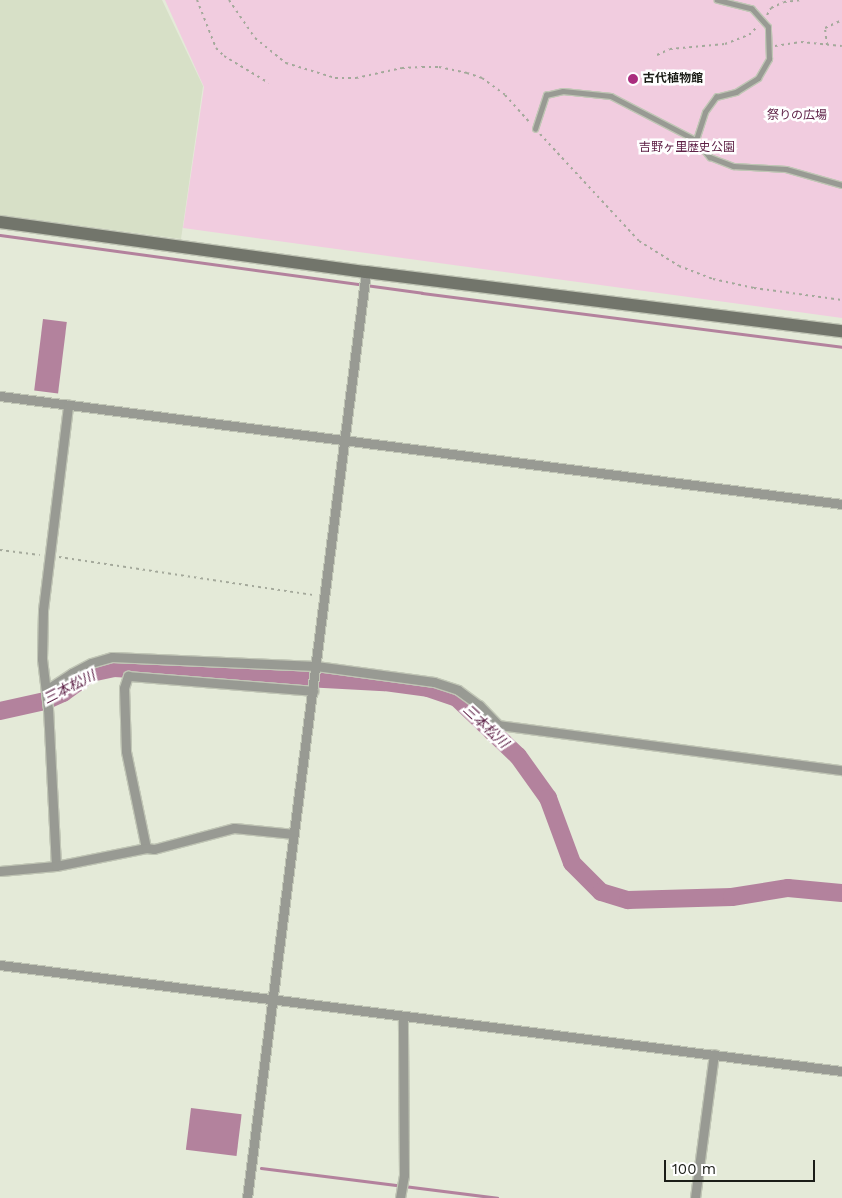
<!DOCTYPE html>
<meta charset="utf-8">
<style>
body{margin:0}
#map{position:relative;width:842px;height:1198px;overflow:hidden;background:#e4ead8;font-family:"Work Sans","Noto Sans JP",sans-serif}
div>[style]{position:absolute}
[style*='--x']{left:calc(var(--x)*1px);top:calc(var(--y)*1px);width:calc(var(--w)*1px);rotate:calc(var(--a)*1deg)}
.built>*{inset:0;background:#d7e0c7}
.green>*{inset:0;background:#f1ccdf}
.water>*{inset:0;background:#b3829d;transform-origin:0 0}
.stream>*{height:3px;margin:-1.5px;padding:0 1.5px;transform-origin:1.5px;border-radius:1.5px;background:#b3829d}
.river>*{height:18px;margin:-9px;padding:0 9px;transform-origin:9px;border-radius:9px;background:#b3829d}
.path>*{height:2px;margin-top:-1px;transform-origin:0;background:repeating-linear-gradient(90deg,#a4a99b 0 2.5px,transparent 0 6.5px)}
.roads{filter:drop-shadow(1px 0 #c0c5b5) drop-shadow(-1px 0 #c0c5b5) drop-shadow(0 1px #c0c5b5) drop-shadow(0 -1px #c0c5b5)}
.lane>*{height:4.5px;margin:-2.25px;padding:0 2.25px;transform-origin:2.25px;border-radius:2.25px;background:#989a93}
.street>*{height:9px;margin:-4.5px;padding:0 4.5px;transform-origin:4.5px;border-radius:4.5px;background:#989a93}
.secondary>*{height:12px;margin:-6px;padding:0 6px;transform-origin:6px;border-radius:6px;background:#72756b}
.dots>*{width:14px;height:14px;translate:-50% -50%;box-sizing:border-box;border:2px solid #fff;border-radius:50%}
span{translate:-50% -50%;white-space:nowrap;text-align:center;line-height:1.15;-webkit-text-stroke:5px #fff;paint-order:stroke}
.poi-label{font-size:12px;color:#1b1d17;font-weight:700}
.left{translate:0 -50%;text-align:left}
.park-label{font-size:12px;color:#5f2247}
.water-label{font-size:14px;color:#5b1e44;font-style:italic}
.scale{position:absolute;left:664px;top:1160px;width:151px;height:22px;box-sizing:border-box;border:2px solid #1b1d17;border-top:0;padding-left:6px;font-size:15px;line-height:18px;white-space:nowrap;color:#1b1d17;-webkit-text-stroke:4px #fff;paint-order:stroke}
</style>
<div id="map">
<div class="built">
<div style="clip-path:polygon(0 0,162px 0,203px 86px,181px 239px,0 215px)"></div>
</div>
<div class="green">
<div style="clip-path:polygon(165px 0,842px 0,842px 318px,183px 228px,204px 87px)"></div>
</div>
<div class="water">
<div style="left:43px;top:319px;width:24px;height:72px;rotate:7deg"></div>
<div style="left:191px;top:1108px;width:51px;height:42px;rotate:7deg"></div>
</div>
<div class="stream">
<div style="--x:0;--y:235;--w:426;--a:7.8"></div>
<div style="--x:422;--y:293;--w:423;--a:7.3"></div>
<div style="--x:261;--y:1168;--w:238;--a:7.2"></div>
</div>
<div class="river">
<div style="--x:0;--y:711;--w:46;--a:-12.5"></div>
<div style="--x:45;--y:701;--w:20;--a:-24"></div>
<div style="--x:63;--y:693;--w:34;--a:-36"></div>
<div style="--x:91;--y:673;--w:24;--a:-12"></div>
<div style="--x:114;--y:668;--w:271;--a:3"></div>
<div style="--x:385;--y:682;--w:43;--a:7.9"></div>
<div style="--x:428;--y:688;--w:31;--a:19"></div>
<div style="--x:457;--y:698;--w:84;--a:43.6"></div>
<div style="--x:518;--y:756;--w:52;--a:54.5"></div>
<div style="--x:548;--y:798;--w:69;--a:69.7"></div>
<div style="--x:572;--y:863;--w:41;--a:45"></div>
<div style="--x:601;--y:892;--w:28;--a:17"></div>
<div style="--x:628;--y:900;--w:104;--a:-1.7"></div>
<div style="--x:732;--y:897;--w:57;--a:-9.1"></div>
<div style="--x:788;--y:888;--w:54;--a:5.3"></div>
</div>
<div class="path">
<div style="--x:197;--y:0;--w:52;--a:68.4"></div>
<div style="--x:216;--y:48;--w:11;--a:45"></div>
<div style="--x:224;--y:56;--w:52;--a:31"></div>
<div style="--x:229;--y:0;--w:46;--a:55.6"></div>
<div style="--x:255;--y:38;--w:40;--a:39"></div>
<div style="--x:286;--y:63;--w:51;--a:17"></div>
<div style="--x:335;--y:78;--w:21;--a:0"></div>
<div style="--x:356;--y:78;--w:47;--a:-12.3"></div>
<div style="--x:402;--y:68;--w:20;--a:-3"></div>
<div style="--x:422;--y:67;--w:17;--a:0"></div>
<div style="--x:439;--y:67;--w:29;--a:12"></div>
<div style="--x:467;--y:73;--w:16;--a:18"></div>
<div style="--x:482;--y:78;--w:29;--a:36"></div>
<div style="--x:505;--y:95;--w:38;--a:48"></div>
<div style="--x:767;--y:15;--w:8;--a:-60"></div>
<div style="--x:771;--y:8;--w:14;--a:-25"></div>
<div style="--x:784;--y:2;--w:18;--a:-6"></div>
<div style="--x:827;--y:45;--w:17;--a:-97"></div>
<div style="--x:825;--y:28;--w:19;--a:-25"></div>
<div style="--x:775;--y:46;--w:26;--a:-9"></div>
<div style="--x:801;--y:42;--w:41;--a:5.6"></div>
<div style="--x:657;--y:55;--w:14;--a:-25"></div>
<div style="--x:670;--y:49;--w:55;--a:-5.2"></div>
<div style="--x:725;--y:44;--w:26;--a:-21"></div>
<div style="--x:749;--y:35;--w:13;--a:-45"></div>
<div style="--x:540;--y:134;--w:146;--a:47.2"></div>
<div style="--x:639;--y:241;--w:47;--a:32"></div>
<div style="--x:679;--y:266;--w:36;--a:21"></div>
<div style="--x:713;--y:279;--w:42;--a:12.4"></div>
<div style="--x:754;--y:288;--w:89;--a:7.8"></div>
<div style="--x:0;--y:550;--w:40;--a:7.1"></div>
<div style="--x:59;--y:557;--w:258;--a:8.5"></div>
</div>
<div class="roads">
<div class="lane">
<div style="--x:535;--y:129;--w:36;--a:-72"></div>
<div style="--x:546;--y:95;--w:17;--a:-13"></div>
<div style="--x:563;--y:91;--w:48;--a:5.9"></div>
<div style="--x:611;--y:96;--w:96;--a:27.4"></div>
<div style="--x:696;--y:140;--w:22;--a:51"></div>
<div style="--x:710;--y:157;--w:25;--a:21"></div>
<div style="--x:733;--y:166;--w:53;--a:3.2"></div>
<div style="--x:786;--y:169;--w:58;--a:15.9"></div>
<div style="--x:696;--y:140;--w:29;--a:-72"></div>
<div style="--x:705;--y:112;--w:19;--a:-54"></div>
<div style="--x:716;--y:97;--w:21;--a:-14"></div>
<div style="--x:736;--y:92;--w:26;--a:-32"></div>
<div style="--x:758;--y:78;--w:22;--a:-60"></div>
<div style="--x:769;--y:59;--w:32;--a:-92"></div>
<div style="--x:768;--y:27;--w:24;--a:-132"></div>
<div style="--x:752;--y:9;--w:36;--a:-166"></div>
</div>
<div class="street">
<div style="--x:0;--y:396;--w:849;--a:7.31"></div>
<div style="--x:46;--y:690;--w:31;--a:-33"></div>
<div style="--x:72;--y:673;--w:21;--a:-28"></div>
<div style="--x:91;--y:663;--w:22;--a:-16"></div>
<div style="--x:112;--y:657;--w:204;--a:2.5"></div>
<div style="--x:316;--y:666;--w:119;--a:7.7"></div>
<div style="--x:434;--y:682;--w:25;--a:18"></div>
<div style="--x:458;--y:690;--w:26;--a:36"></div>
<div style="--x:479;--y:705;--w:28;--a:46"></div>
<div style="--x:498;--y:725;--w:347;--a:7.5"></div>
<div style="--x:146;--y:848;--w:99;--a:-101.7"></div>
<div style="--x:126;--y:751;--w:63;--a:-91.8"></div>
<div style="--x:124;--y:688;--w:13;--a:-72"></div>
<div style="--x:128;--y:676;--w:186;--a:4.6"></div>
<div style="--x:56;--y:866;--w:157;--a:-92.9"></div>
<div style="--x:48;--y:709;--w:50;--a:-96.8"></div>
<div style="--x:42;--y:659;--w:49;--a:-88.8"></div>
<div style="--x:43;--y:610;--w:207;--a:-83"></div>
<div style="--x:0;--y:871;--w:56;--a:-5.1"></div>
<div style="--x:56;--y:866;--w:92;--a:-11.3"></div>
<div style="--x:146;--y:848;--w:8;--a:7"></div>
<div style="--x:154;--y:849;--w:83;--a:-14.7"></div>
<div style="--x:234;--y:828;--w:60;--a:5.7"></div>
<div style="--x:0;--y:965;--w:849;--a:7.18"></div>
<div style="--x:247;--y:1198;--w:934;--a:-82.68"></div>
<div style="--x:400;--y:1198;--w:23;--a:-80"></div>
<div style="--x:404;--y:1175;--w:157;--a:-90.4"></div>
<div style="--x:695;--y:1198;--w:145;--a:-82.5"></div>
</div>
<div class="secondary">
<div style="--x:0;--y:222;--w:369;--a:7.8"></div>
<div style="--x:366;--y:272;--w:480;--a:7.1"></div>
</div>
</div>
<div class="dots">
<div style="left:633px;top:79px;background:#aa2d7e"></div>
</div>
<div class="poi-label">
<span class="left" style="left:643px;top:79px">古代植物館</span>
</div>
<div class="park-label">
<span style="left:797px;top:116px">祭りの広場</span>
<span style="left:687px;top:148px">吉野ヶ里歴史公園</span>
</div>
<div class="water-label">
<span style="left:69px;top:687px;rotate:-27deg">三本松川</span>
<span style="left:486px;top:726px;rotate:43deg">三本松川</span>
</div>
<div class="scale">100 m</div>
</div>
